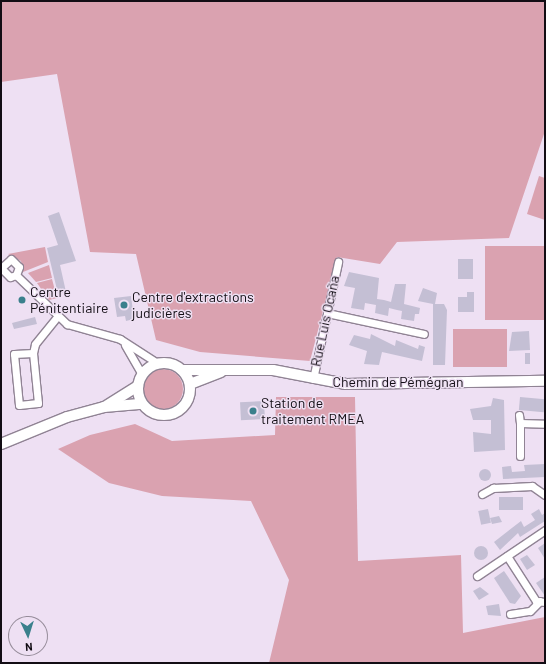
<!DOCTYPE html>
<meta charset="utf-8">
<style>
body{margin:0}
#map{position:relative;width:546px;height:664px;overflow:hidden;background:#eee0f3;font-family:Barlow,sans-serif}
div>[style]{position:absolute}
[style*='--x']{left:calc(var(--x)*1px);top:calc(var(--y)*1px);width:calc(var(--w)*1px);rotate:calc(var(--a)*1deg)}
.green>*{inset:0;background:#daa2b0;transform-origin:0 0}
.round{border-radius:50%}
.building>*{inset:0;background:#c4bfd4;transform-origin:0 0}
.roads{filter:drop-shadow(1px 0 #908394) drop-shadow(-1px 0 #908394) drop-shadow(0 1px #908394) drop-shadow(0 -1px #908394)}
.street>*{height:7px;margin:-3.5px;padding:0 3.5px;transform-origin:3.5px;border-radius:3.5px;background:#fff}
.secondary>*{height:10px;margin:-5px;padding:0 5px;transform-origin:5px;border-radius:5px;background:#fff}
.secondary>.ring{margin:-5px;padding:0;box-sizing:content-box;background:none;border:10px solid #fff;border-radius:50%}
.dots>*{width:11px;height:11px;translate:-50% -50%;box-sizing:border-box;border:2px solid #eee0f3;border-radius:50%}
span{translate:-50% -50%;white-space:nowrap;text-align:center;line-height:1.15;-webkit-text-stroke:3px #eee0f3;paint-order:stroke}
.poi-label{font-size:14px;color:#120d14}
.left{translate:0 -50%;text-align:left}
.street-label{font-size:14px;color:#120d14}
.frame{position:absolute;inset:0;border:2px solid #120d14;pointer-events:none}
.north{position:absolute;left:8px;top:616px;width:40px;height:40px;box-sizing:border-box;background:#eee0f3;border:1px solid #968c9a;border-radius:50%;rotate:176deg;font-size:11px;font-weight:700;line-height:16px;text-align:center;color:#120d14}
.north::after{content:'';display:block;margin:auto;width:14px;height:18px;background:#3a808c;clip-path:polygon(50% 0,100% 100%,50% 72%,0 100%)}
</style>
<div id="map">
<div class="green">
<div style="clip-path:polygon(1px 1px,545px 1px,545px 131px,509px 238px,397px 242px,380px 264px,337px 257px,310px 361px,200px 352px,156px 340px,136px 254px,90px 252px,57px 74px,1px 82px)"></div>
<div style="clip-path:polygon(539px 176px,545px 178px,545px 220px,527px 214px)"></div>
<div style="left:545px;top:246px;width:74px;height:60px;rotate:90deg"></div>
<div style="clip-path:polygon(45px 247px,48px 262px,23px 272px,21px 261px,8px 254px)"></div>
<div style="clip-path:polygon(49px 265px,52px 278px,36px 282px,28px 273px)"></div>
<div style="clip-path:polygon(52px 279px,57px 298px,49px 300px,37px 283px)"></div>
<div style="left:507px;top:329px;width:38px;height:54px;rotate:90deg"></div>
<div class="round" style="left:143px;top:369px;width:40px;height:40px"></div>
<div style="clip-path:polygon(276px 397px,355px 397px,358px 561px,461px 555px,463px 633px,545px 617px,545px 663px,269px 663px,289px 580px,251px 501px,162px 496px,109px 483px,58px 449px,90px 435px,135px 424px,172px 441px,275px 435px)"></div>
</div>
<div class="building">
<div style="clip-path:polygon(59px 212px,76px 261px,60px 265px,66px 292px,58px 294px,47px 248px,58px 245px,48px 216px)"></div>
<div style="left:458px;top:259px;width:15px;height:20px"></div>
<div style="clip-path:polygon(349px 272px,379px 278px,377px 299px,384px 300px,391px 302px,395px 284px,406px 284px,404px 304px,420px 308px,419px 314px,415px 314px,414px 321px,401px 319px,402px 311px,397px 310px,389px 308px,388px 316px,375px 313px,376px 305px,365px 303px,364px 310px,351px 308px,355px 288px,344px 286px)"></div>
<div style="clip-path:polygon(423px 288px,437px 293px,435px 304px,444px 304px,447px 310px,445px 365px,433px 365px,433px 304px,418px 301px)"></div>
<div style="clip-path:polygon(467px 292px,474px 292px,474px 312px,458px 312px,458px 297px,467px 297px)"></div>
<div style="clip-path:polygon(131px 296px,134px 319px,126px 321px,125px 316px,117px 317px,114px 298px)"></div>
<div style="clip-path:polygon(35px 317px,37px 324px,14px 329px,12px 323px)"></div>
<div style="clip-path:polygon(529px 331px,530px 350px,509px 351px,512px 332px)"></div>
<div style="clip-path:polygon(371px 334px,395px 346px,396px 340px,418px 349px,419px 345px,425px 347px,422px 361px,382px 352px,379px 365px,364px 364px,367px 351px,349px 345px,354px 335px,370px 339px)"></div>
<div style="left:525px;top:353px;width:5px;height:11px"></div>
<div style="left:520px;top:397px;width:25px;height:13px;rotate:5deg"></div>
<div style="clip-path:polygon(493px 398px,504px 400px,505px 450px,474px 452px,473px 432px,491px 434px,491px 420px,473px 420px,470px 409px,491px 406px)"></div>
<div style="left:264px;top:401px;width:18px;height:24px;rotate:87deg"></div>
<div style="clip-path:polygon(545px 464px,545px 477px,503px 479px,502px 467px,511px 466px,512px 472px,525px 471px,524px 465px)"></div>
<div class="round" style="left:479px;top:469px;width:12px;height:12px"></div>
<div style="left:523px;top:497px;width:13px;height:24px;rotate:90deg"></div>
<div style="left:488px;top:509px;width:14px;height:10px;rotate:78deg"></div>
<div style="clip-path:polygon(539px 509px,542px 515px,545px 513px,545px 521px,520px 537px,518px 533px,500px 550px,494px 542px,521px 521px,524px 527px,535px 520px,531px 514px)"></div>
<div style="clip-path:polygon(499px 516px,502px 522px,492px 524px,490px 518px)"></div>
<div style="clip-path:polygon(545px 543px,545px 559px,538px 548px)"></div>
<div class="round" style="left:474px;top:546px;width:14px;height:14px"></div>
<div style="clip-path:polygon(527px 555px,535px 565px,527px 570px,520px 559px)"></div>
<div style="clip-path:polygon(504px 571px,521px 596px,515px 604px,510px 603px,494px 578px)"></div>
<div style="clip-path:polygon(545px 577px,545px 596px,536px 583px)"></div>
<div style="clip-path:polygon(480px 587px,489px 594px,479px 600px,473px 591px)"></div>
<div style="clip-path:polygon(499px 604px,501px 616px,488px 615px,486px 606px)"></div>
</div>
<div class="roads">
<div class="street">
<div style="--x:1;--y:268;--w:13;--a:-42"></div>
<div style="--x:11;--y:259;--w:11;--a:45"></div>
<div style="--x:19;--y:267;--w:9;--a:111"></div>
<div style="--x:16;--y:275;--w:6;--a:162"></div>
<div style="--x:10;--y:277;--w:13;--a:-135"></div>
<div style="--x:16;--y:275;--w:71;--a:43.9"></div>
<div style="--x:67;--y:324;--w:55;--a:15.8"></div>
<div style="--x:120;--y:339;--w:46;--a:32.7"></div>
<div style="--x:327;--y:313;--w:99;--a:12.2"></div>
<div style="--x:125;--y:345;--w:34;--a:60"></div>
<div style="--x:33;--y:353;--w:19;--a:177"></div>
<div style="--x:14;--y:354;--w:51;--a:84.4"></div>
<div style="--x:19;--y:405;--w:19;--a:-6"></div>
<div style="--x:38;--y:403;--w:50;--a:-95.7"></div>
<div style="--x:33;--y:353;--w:9;--a:-77"></div>
<div style="--x:35;--y:344;--w:33;--a:-51"></div>
<div style="--x:313;--y:379;--w:120;--a:-77.9"></div>
<div style="--x:519;--y:415;--w:8;--a:83"></div>
<div style="--x:520;--y:456;--w:33;--a:-90"></div>
<div style="--x:520;--y:423;--w:25;--a:2"></div>
<div style="--x:482;--y:494;--w:13;--a:-29"></div>
<div style="--x:493;--y:488;--w:39;--a:-3"></div>
<div style="--x:532;--y:486;--w:16;--a:35"></div>
<div style="--x:507;--y:556;--w:54;--a:57.2"></div>
<div style="--x:536;--y:601;--w:9;--a:6"></div>
<div style="--x:477;--y:576;--w:82;--a:-34.1"></div>
<div style="--x:510;--y:614;--w:20;--a:-9"></div>
<div style="--x:530;--y:611;--w:14;--a:-45"></div>
</div>
<div class="secondary">
<div class="ring" style="left:138px;top:363px;width:42px;height:42px"></div>
<div style="--x:182;--y:370;--w:91;--a:0"></div>
<div style="--x:273;--y:370;--w:74;--a:10.9"></div>
<div style="--x:346;--y:384;--w:199;--a:-0.9"></div>
<div style="--x:190;--y:384;--w:33;--a:-21"></div>
<div style="--x:106;--y:406;--w:38;--a:-32"></div>
<div style="--x:1;--y:444;--w:71;--a:-22.2"></div>
<div style="--x:67;--y:417;--w:38;--a:-15"></div>
<div style="--x:104;--y:407;--w:38;--a:-5"></div>
</div>
</div>
<div class="dots">
<div style="left:22px;top:300px;background:#3a808c"></div>
<div style="left:124px;top:305px;background:#3a808c"></div>
<div style="left:253px;top:411px;background:#3a808c"></div>
</div>
<div class="poi-label">
<span class="left" style="left:30px;top:300px">Centre<br>Pénitentiaire</span>
<span class="left" style="left:132px;top:305px">Centre d'extractions<br>judicières</span>
<span class="left" style="left:261px;top:411px">Station de<br>traitement RMEA</span>
</div>
<div class="street-label">
<span style="left:325px;top:321px;rotate:-78deg">Rue Luis Ocaña</span>
<span style="left:398px;top:382px">Chemin de Pémégnan</span>
</div>
<div class="frame"></div>
<div class="north">N</div>
</div>
